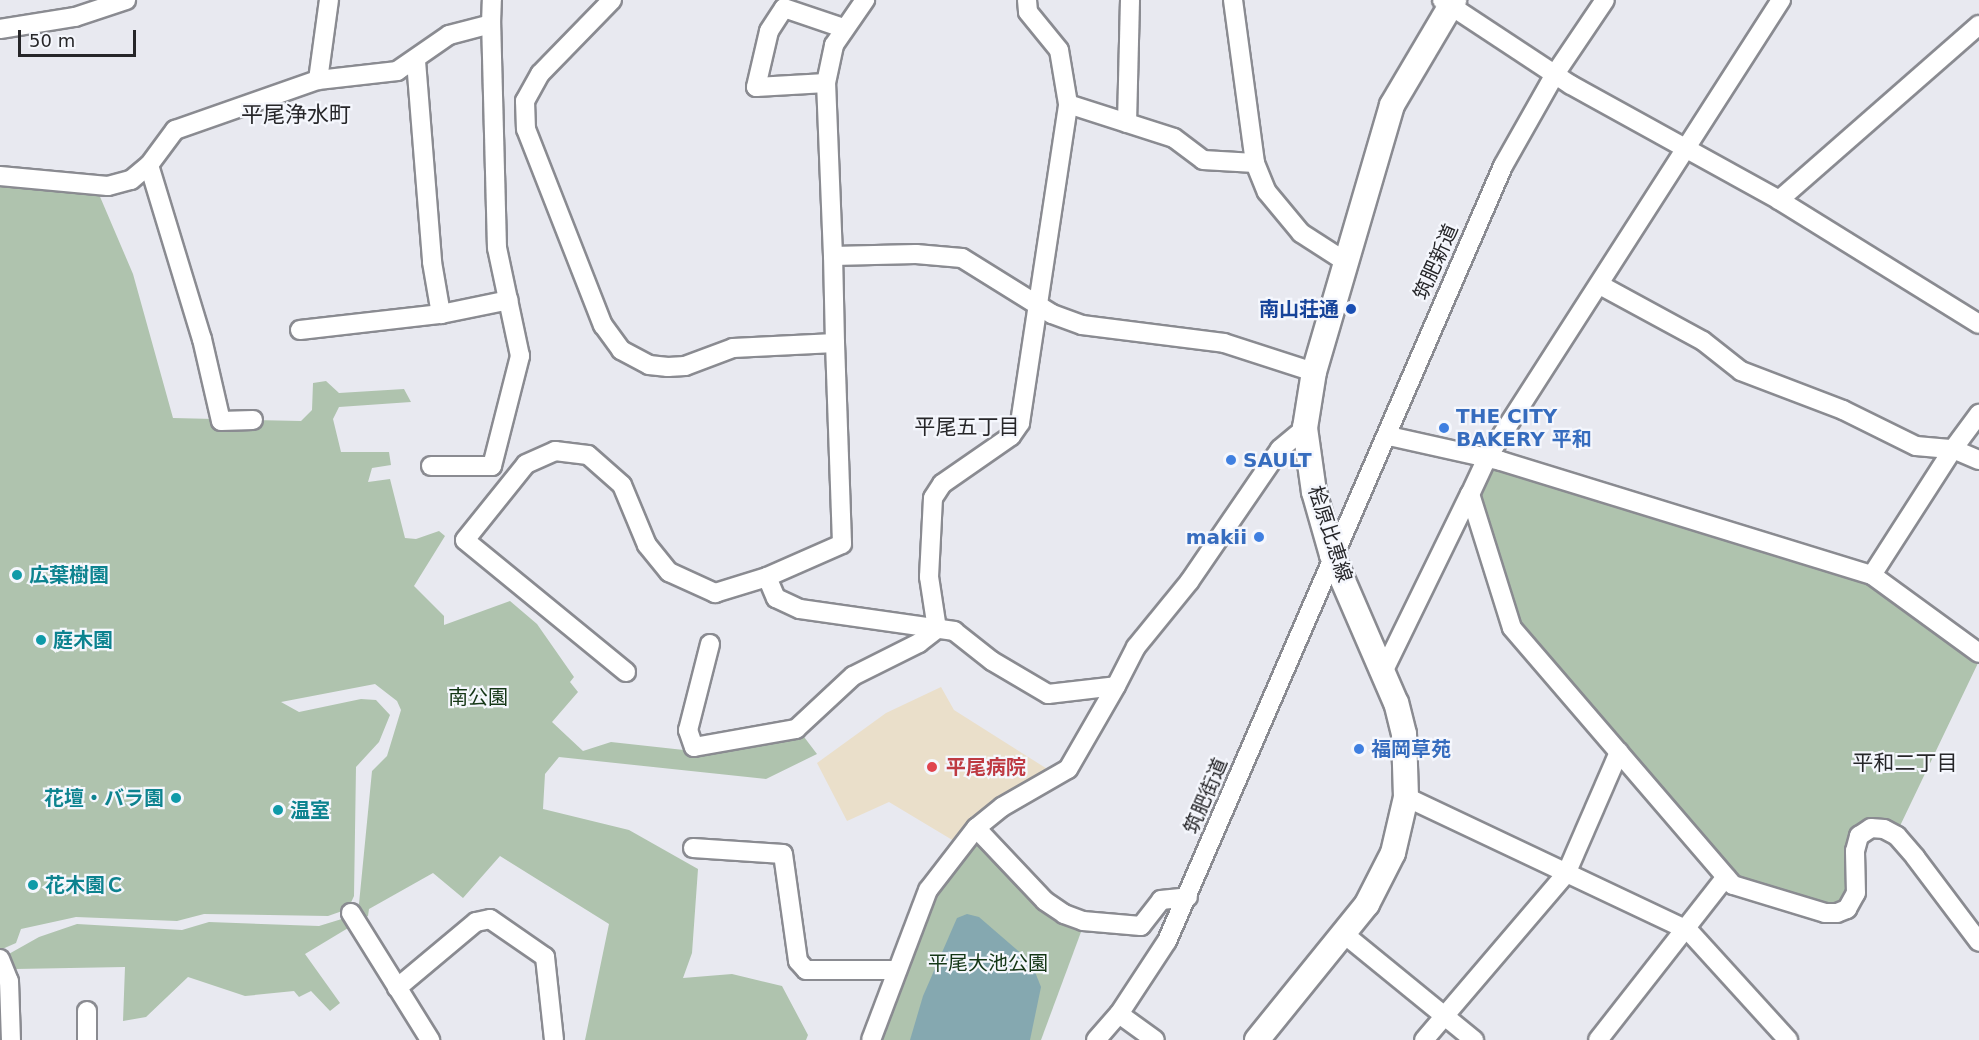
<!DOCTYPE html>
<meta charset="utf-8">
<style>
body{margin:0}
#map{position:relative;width:1979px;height:1040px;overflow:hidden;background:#e8e9f0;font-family:"DejaVu Sans","Noto Sans JP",sans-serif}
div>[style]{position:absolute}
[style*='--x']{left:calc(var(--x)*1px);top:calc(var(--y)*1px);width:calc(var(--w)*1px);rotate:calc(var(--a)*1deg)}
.medical>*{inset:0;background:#eadfca}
.green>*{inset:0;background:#afc3ae}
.water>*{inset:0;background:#85a8b0}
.roads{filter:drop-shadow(2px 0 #8a8b91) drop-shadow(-2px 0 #8a8b91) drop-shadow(0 2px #8a8b91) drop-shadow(0 -2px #8a8b91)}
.minor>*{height:18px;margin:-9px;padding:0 9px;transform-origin:9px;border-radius:9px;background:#fff}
.major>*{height:24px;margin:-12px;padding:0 12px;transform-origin:12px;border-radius:12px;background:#fff}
.dots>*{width:16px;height:16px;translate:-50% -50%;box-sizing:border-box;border:3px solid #f5f7fd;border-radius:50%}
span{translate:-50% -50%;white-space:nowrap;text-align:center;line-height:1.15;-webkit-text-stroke:4.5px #f5f7fd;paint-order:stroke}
.street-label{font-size:20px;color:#262629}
.transit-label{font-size:20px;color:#164399;font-weight:700}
.right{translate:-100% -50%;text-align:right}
.shop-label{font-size:20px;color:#366cbe;font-weight:700}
.left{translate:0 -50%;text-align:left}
.culture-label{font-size:20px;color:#0d838f;font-weight:700}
.park-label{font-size:20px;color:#153716}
.health-label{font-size:20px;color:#be3a42;font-weight:700}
.neighbourhood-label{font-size:21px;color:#262629}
.quarter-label{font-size:22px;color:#262629}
.scale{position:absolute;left:18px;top:30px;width:118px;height:27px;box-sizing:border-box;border:3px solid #262629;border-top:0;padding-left:8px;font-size:18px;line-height:21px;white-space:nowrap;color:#262629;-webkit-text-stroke:4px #f5f7fd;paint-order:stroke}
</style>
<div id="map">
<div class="medical">
<div style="clip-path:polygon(941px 687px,954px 710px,1052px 772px,998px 800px,954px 841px,889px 802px,847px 821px,817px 763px,886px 713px)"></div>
</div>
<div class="green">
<div style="clip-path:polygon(0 186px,98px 192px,133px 274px,173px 418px,301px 421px,312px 410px,313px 383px,326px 381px,339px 393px,404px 389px,411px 402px,339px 407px,333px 419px,341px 452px,389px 452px,391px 465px,372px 468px,368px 482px,390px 479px,405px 538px,416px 539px,439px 531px,445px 536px,414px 586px,444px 616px,444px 625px,510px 601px,537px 624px,574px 677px,570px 682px,578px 692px,552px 722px,583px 751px,611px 742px,693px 751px,798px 729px,817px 754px,766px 779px,559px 757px,545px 774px,543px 809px,629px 830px,698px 869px,692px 953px,683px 978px,732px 974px,782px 986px,808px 1035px,806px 1040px,585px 1040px,609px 924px,500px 856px,463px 898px,433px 873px,369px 909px,368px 916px,305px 954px,340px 1003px,330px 1011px,311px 991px,299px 997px,294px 991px,245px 996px,188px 977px,146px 1017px,123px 1021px,125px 967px,15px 969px,7px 955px,39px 937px,77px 924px,182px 930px,209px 922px,319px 926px,358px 914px,372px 771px,387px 756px,401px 710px,397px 701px,375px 684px,281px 702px,299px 712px,361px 699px,376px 700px,390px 715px,379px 742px,356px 767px,354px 896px,348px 909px,328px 916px,204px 914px,177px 921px,76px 917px,21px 929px,16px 943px,0 950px)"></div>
<div style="clip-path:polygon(1493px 467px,1864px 578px,1979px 661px,1899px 828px,1872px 821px,1849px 836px,1850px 891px,1834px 906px,1732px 875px,1519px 624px,1478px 490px)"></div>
<div style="clip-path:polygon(976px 837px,1081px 932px,1041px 1040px,878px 1040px,912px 944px,949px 871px)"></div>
</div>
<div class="water">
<div style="clip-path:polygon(967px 914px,979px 917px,1031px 962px,1041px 987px,1030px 1040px,910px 1040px,923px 996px,957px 918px)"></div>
</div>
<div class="roads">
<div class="minor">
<div style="--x:612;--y:0;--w:103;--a:134.2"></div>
<div style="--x:540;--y:74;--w:31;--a:119"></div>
<div style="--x:525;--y:101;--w:28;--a:88"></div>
<div style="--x:526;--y:129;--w:211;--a:68.6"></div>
<div style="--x:603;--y:325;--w:31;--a:54"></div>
<div style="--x:621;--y:350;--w:32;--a:28"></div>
<div style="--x:649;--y:365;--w:19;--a:6"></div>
<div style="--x:668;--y:367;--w:17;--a:-3"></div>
<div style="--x:685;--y:366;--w:51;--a:-20.6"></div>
<div style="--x:733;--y:348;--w:102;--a:-2.8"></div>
<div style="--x:835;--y:343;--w:201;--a:88"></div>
<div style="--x:842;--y:544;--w:82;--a:156.3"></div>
<div style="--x:767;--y:577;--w:23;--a:67"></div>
<div style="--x:776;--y:598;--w:26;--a:25"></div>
<div style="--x:800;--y:609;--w:156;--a:8.1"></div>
<div style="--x:954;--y:631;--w:48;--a:38.3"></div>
<div style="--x:992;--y:661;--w:65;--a:30.5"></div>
<div style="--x:1048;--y:694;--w:68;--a:-6.7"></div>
<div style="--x:1116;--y:686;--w:96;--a:120"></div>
<div style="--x:1068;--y:769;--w:76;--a:150.1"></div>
<div style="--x:1002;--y:807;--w:33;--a:141"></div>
<div style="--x:976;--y:828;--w:78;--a:127.7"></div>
<div style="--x:928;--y:890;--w:160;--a:110.8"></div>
<div style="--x:1027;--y:0;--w:12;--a:85"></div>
<div style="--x:1028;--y:12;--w:49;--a:50.8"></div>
<div style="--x:1059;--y:50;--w:55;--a:80.5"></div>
<div style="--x:1068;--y:104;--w:111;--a:17.8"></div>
<div style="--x:1174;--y:138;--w:36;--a:37"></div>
<div style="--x:1203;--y:160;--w:52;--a:3.3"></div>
<div style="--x:1233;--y:0;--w:164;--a:82.3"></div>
<div style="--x:1255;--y:163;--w:31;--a:68"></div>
<div style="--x:1267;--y:192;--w:53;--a:50.3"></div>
<div style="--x:1301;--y:233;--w:54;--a:32.8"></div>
<div style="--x:1442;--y:0;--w:154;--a:33.4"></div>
<div style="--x:1571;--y:85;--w:238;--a:28.9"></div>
<div style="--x:1779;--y:200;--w:235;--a:31.8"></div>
<div style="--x:1781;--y:0;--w:544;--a:122.7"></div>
<div style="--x:1487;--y:458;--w:40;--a:115"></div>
<div style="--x:1470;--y:494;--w:140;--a:72.6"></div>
<div style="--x:1512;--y:628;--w:339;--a:49.3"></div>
<div style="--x:1733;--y:885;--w:96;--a:16.9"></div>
<div style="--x:1825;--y:913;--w:12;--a:0"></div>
<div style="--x:1837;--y:913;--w:11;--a:-22"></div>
<div style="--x:1847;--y:909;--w:18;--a:-61"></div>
<div style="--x:1856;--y:893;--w:42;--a:-91.4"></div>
<div style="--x:1855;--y:851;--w:16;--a:-75"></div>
<div style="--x:1859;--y:836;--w:14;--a:-34"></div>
<div style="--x:1871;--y:828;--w:13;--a:4"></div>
<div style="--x:1884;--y:829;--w:15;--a:28"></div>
<div style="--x:1897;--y:836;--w:28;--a:49"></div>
<div style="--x:1915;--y:857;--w:106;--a:53"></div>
<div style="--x:0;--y:29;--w:76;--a:-9.1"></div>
<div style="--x:75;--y:17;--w:54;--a:-18.4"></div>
<div style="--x:416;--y:61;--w:202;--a:85.4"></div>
<div style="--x:432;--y:262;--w:53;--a:80.2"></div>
<div style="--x:318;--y:80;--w:81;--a:-82.2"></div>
<div style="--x:826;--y:83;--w:70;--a:176.7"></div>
<div style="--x:756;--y:87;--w:57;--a:-76.9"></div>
<div style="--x:769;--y:31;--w:27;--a:-57"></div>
<div style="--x:784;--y:8;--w:62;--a:18.7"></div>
<div style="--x:1127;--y:123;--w:123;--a:-88.6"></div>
<div style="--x:149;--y:165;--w:182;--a:73.1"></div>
<div style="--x:202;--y:339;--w:84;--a:77"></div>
<div style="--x:221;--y:421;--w:32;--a:-2"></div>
<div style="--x:0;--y:176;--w:108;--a:5.3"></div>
<div style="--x:108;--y:186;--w:24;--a:-15"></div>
<div style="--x:131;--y:180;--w:23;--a:-40"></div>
<div style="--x:149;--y:165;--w:44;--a:-53.4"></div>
<div style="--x:175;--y:130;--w:151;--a:-19.3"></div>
<div style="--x:318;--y:80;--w:80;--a:-6.5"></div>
<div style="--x:397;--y:71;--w:63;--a:-34.7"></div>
<div style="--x:449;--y:35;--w:43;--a:-14.7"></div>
<div style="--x:491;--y:24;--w:24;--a:-88"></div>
<div style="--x:1779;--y:200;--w:266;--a:-41.2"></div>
<div style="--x:833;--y:256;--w:173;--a:-92.3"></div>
<div style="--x:826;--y:83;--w:39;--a:-78"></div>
<div style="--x:834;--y:45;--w:55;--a:-55.4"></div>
<div style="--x:1600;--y:285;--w:117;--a:28.5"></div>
<div style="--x:1703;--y:341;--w:48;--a:38.3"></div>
<div style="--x:1741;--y:371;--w:109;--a:20.9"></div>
<div style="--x:1843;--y:410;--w:81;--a:26.3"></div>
<div style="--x:1916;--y:446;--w:37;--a:5"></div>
<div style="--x:1953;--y:449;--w:44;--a:-53.4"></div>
<div style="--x:300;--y:330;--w:142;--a:-6.5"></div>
<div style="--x:441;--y:314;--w:69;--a:-11.6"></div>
<div style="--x:835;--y:343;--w:87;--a:-91.3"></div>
<div style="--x:833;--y:256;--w:83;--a:-1.4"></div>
<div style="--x:916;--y:254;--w:46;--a:5"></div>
<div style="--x:962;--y:258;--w:106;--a:31.9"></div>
<div style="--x:1052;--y:314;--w:32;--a:20"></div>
<div style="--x:1082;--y:325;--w:143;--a:7.2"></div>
<div style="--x:1224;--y:343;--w:95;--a:17.9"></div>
<div style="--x:1389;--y:436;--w:115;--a:12.6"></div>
<div style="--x:1501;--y:461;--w:388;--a:17.1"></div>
<div style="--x:1872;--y:575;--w:132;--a:36.1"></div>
<div style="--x:431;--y:466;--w:61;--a:0"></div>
<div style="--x:492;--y:466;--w:114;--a:-75.7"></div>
<div style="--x:520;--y:356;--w:110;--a:-102"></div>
<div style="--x:497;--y:248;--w:224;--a:-91.5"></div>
<div style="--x:1872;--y:575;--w:150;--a:-57.3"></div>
<div style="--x:1953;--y:449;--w:28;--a:23"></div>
<div style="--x:710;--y:644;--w:89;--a:104.3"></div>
<div style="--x:688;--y:730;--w:18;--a:71"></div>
<div style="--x:694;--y:747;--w:104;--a:-10"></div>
<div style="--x:796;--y:729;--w:78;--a:-42.9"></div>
<div style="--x:853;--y:676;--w:74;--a:-26.6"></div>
<div style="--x:919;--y:643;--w:23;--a:-38"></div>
<div style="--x:937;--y:629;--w:53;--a:-98.7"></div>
<div style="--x:929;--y:577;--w:79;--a:-87.1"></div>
<div style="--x:933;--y:498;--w:17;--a:-57"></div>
<div style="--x:942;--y:484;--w:84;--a:-34.8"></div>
<div style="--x:1011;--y:436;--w:16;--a:-55"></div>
<div style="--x:1020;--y:423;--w:323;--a:-81.4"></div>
<div style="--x:1384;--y:670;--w:196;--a:-64"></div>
<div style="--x:626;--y:672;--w:208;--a:-140.7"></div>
<div style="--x:465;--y:540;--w:97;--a:-51.2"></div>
<div style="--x:526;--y:464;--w:32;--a:-24"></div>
<div style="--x:555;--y:451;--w:33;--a:7"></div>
<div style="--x:588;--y:455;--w:45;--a:41.4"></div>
<div style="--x:622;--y:485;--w:65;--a:67.4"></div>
<div style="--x:647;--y:545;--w:35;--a:51"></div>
<div style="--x:669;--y:572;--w:51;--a:24.5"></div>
<div style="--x:715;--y:593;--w:54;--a:-17.1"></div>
<div style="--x:1116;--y:686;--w:44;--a:-62.9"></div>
<div style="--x:1136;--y:647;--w:84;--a:-50.8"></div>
<div style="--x:1189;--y:582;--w:161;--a:-55.6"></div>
<div style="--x:1280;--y:449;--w:33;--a:-40"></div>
<div style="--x:1406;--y:797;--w:312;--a:25.3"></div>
<div style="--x:1688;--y:930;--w:149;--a:47.7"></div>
<div style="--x:976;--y:828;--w:100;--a:46.6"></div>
<div style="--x:1045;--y:901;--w:23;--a:34"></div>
<div style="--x:1064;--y:914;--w:20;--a:20"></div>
<div style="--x:1083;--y:921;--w:58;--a:4.9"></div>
<div style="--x:1141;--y:926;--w:33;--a:-52"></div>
<div style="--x:1161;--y:900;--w:27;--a:-6"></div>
<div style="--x:693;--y:848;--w:90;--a:3.8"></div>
<div style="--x:783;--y:854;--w:108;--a:82"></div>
<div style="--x:798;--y:961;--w:12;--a:48"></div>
<div style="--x:806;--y:970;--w:91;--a:0"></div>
<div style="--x:351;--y:913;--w:150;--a:58.1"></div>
<div style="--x:1344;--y:934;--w:168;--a:39.2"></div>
<div style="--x:0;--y:959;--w:24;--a:68"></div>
<div style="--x:9;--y:981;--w:59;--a:88.1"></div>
<div style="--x:397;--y:988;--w:103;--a:-39.9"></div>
<div style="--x:476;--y:922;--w:14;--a:-12"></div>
<div style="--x:490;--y:919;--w:67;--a:34.6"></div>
<div style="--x:545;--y:957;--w:83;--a:83.8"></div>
<div style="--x:1119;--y:1014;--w:44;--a:35.8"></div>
<div style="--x:87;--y:1040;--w:29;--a:-90"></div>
<div style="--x:1096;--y:1040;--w:35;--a:-49"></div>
<div style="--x:1119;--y:1014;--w:87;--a:-56.7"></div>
<div style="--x:1167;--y:941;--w:845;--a:-66.56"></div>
<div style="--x:1503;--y:166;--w:106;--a:-60.5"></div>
<div style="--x:1555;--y:74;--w:89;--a:-56"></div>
<div style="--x:1424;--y:1040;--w:218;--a:-49.5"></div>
<div style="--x:1566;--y:874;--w:133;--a:-66.5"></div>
<div style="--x:1598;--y:1040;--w:207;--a:-51.9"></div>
</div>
<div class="major">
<div style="--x:1257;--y:1040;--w:175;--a:-51"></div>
<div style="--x:1367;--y:904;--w:57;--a:-63"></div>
<div style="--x:1393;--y:853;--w:57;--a:-76.9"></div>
<div style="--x:1406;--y:797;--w:63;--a:-91.8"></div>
<div style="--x:1404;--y:734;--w:32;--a:-104"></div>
<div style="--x:1396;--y:703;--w:161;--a:-113.4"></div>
<div style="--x:1332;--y:555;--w:66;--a:-105.9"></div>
<div style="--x:1314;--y:492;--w:65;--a:-98"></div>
<div style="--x:1305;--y:428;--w:57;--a:-80.9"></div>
<div style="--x:1314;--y:372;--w:278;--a:-73.7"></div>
<div style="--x:1392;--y:105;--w:122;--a:-59.4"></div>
</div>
</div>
<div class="dots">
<div style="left:1351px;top:309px;background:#1a4fb4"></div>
<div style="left:1444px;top:428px;background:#3f7fe0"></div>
<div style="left:1231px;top:460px;background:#3f7fe0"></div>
<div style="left:1259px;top:537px;background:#3f7fe0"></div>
<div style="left:17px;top:575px;background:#0f9aa8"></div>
<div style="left:41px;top:640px;background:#0f9aa8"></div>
<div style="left:1359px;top:749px;background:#3f7fe0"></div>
<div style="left:932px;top:767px;background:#e0444e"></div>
<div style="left:176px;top:798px;background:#0f9aa8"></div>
<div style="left:278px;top:810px;background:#0f9aa8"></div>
<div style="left:33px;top:885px;background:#0f9aa8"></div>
</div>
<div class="street-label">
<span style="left:1436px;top:262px;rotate:-66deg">筑肥新道</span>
<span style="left:1330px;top:534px;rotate:72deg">桧原比恵線</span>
<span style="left:1206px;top:796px;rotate:-67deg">筑肥街道</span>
</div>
<div class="transit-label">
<span class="right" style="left:1339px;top:309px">南山荘通</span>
</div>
<div class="shop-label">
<span class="left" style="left:1456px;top:428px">THE CITY<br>BAKERY 平和</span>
<span class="left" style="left:1243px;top:460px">SAULT</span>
<span class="right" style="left:1247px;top:537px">makii</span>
<span class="left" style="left:1371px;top:749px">福岡草苑</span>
</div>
<div class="culture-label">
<span class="left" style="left:29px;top:575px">広葉樹園</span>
<span class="left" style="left:53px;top:640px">庭木園</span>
<span class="right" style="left:164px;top:798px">花壇・バラ園</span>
<span class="left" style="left:290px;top:810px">温室</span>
<span class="left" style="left:45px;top:885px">花木園Ｃ</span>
</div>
<div class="park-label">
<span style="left:478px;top:697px">南公園</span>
<span style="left:988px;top:963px">平尾大池公園</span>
</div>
<div class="health-label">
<span class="left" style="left:946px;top:767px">平尾病院</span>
</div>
<div class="neighbourhood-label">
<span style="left:967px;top:427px">平尾五丁目</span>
<span style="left:1905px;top:763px">平和二丁目</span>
</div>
<div class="quarter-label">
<span style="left:296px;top:115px">平尾浄水町</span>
</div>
<div class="scale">50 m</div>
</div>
